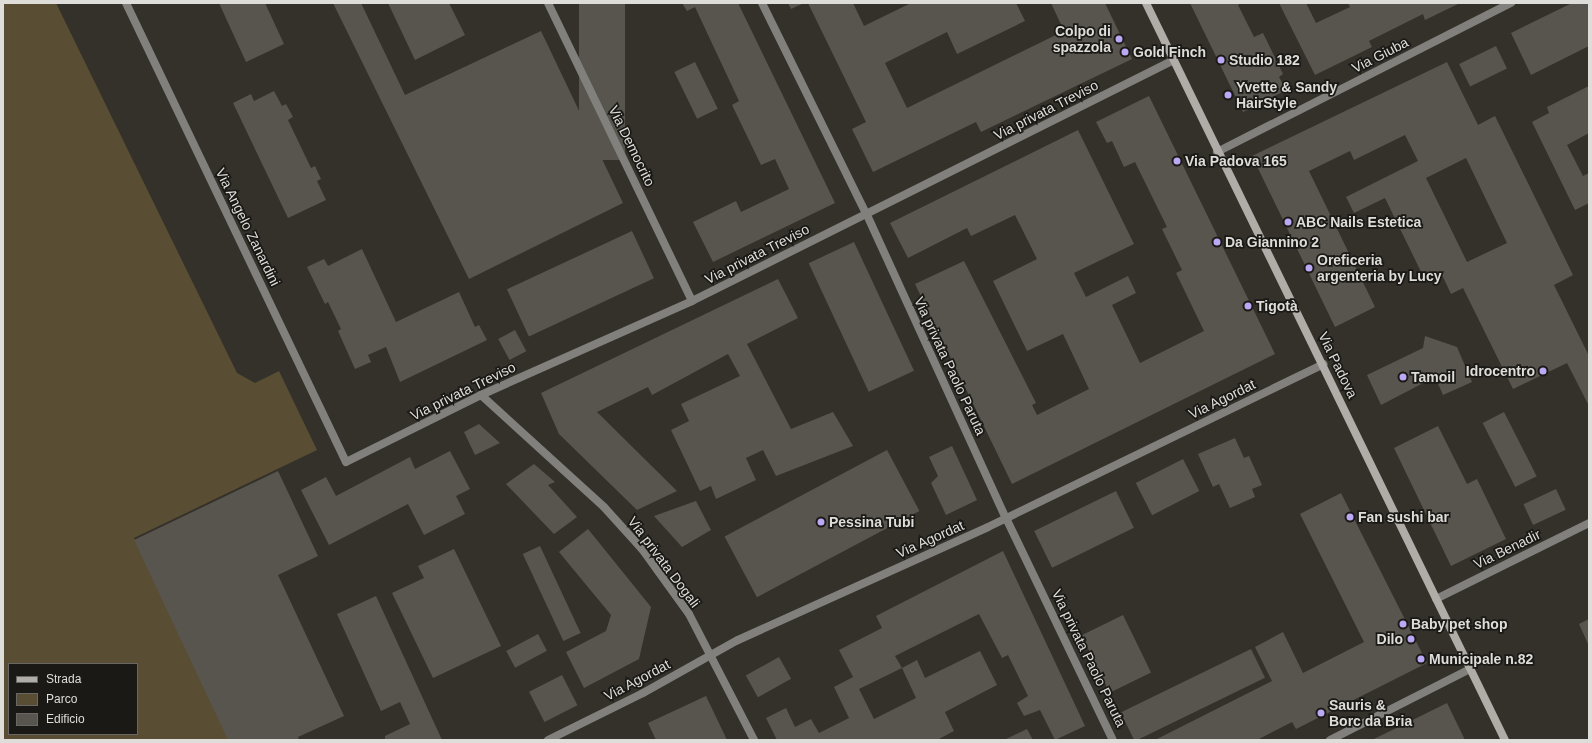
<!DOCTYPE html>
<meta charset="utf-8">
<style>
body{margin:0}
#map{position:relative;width:1592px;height:743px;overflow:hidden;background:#34312a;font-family:Helvetica,sans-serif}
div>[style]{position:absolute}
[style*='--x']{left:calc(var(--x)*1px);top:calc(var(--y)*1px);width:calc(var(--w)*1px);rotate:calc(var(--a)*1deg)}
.green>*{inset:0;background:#594d33}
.building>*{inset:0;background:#58554e;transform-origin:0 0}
.street>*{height:8px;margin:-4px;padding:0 4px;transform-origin:4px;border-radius:4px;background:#82807d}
.secondary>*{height:8px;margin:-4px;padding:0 4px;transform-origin:4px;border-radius:4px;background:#b0ada8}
.dots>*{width:11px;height:11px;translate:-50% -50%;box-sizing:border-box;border:2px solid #1a1916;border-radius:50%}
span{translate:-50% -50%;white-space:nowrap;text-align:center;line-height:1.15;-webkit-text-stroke:3.5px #1a1916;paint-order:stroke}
.poi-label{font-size:14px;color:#dfddd9;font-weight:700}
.right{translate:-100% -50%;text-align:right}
.left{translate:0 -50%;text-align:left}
.street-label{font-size:14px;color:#dfddd9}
.frame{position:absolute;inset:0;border:4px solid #dfddd9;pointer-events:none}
.legend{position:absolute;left:8px;top:663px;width:130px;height:72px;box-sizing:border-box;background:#1a1916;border:1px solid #696764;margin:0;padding:5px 7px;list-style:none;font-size:12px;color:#dfddd9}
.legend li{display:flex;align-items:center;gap:8px;height:20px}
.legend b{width:20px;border:1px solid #696764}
</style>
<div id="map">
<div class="green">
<div style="clip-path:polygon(evenodd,3px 3px,56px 3px,237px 373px,255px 383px,279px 371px,317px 450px,134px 538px,229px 740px,3px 740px,3px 3px,9px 664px,137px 664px,137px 734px,9px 734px,9px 664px)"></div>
</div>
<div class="building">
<div style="clip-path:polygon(219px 3px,265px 3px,284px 44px,246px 62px)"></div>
<div style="clip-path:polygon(333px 3px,361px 3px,405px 95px,541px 31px,623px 203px,469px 279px)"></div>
<div style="clip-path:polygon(388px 3px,449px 3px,465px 35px,415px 60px)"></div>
<div style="left:579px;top:3px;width:46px;height:157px"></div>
<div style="clip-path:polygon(682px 3px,738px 3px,835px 203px,713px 262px,693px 222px,736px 201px,741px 212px,789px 189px,775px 159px,761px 165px,732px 105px,739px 101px,695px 7px,687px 11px)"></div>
<div style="clip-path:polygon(788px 3px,804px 3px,791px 9px)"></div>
<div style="clip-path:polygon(808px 3px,853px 3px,864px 26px,911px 3px,1016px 3px,1025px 21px,957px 54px,947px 32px,885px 63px,907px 108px,1064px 31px,1051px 3px,1105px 3px,1132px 59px,981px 132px,976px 122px,873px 172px,852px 129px,866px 122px)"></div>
<div style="clip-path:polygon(1190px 3px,1241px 3px,1238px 5px,1254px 37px,1263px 33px,1283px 74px,1279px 77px,1286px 90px,1243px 112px)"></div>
<div style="clip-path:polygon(1279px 3px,1306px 3px,1316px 23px,1350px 7px,1348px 3px,1460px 3px,1425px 20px,1423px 14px,1369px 41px,1372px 47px,1315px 75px)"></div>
<div style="clip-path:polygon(1572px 3px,1589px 3px,1589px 46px,1531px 75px,1511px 33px)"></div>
<div style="left:1496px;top:46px;width:25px;height:41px;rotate:64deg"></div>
<div style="left:695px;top:62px;width:52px;height:23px;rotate:64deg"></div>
<div style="clip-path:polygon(evenodd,1447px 62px,1478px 125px,1495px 116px,1573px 275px,1554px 285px,1589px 356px,1589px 406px,1567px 363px,1513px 389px,1463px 288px,1451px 294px,1442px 275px,1426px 282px,1385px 198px,1354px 213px,1346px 197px,1418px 161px,1405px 135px,1354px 160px,1350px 151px,1309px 171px,1375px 307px,1335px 327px,1252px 156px,1447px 62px,1466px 158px,1507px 243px,1467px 262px,1426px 178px,1466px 158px)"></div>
<div style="clip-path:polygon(1589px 86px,1589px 133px,1567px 145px,1583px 176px,1589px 173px,1589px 203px,1575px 210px,1532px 122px,1549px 113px,1547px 107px)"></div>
<div style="clip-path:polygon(274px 91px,282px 106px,286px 104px,293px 117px,288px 120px,311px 168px,315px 166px,321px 179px,317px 181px,326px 200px,288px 218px,233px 103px,251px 94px,254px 101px)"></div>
<div style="clip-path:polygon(1149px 96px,1275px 354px,1012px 484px,915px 284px,964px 261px,1036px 403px,1032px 405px,1037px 415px,1089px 389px,1063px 334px,1027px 351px,993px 281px,1037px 259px,1015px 215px,971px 236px,967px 228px,908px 258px,890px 223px,1078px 130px,1134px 244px,1074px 273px,1086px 297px,1128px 276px,1136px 293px,1112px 305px,1140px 363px,1204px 331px,1176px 273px,1182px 270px,1162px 229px,1167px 227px,1135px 162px,1124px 167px,1112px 141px,1107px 143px,1096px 122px)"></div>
<div style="left:632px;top:231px;width:52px;height:138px;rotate:65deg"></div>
<div style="left:854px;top:242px;width:142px;height:50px;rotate:65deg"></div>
<div style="clip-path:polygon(362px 249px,396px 322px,459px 292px,475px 327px,479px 325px,487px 340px,400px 382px,386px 347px,368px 355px,371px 362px,355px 369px,338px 331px,341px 329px,328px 302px,325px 304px,307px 267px,324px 259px,328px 266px)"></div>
<div style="clip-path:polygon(778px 279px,798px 318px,747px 344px,791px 429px,833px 412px,853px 446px,776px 476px,763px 450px,746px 458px,756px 480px,716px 499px,711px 486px,700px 491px,671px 430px,689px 421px,681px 404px,740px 376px,728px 354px,652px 395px,648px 387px,597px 412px,677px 491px,637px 510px,559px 434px,541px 393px)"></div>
<div style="left:515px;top:330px;width:24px;height:19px;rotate:62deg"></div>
<div style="clip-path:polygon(1425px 336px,1457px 347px,1472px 382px,1443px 395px,1435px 377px,1381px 405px,1367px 375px,1423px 348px)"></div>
<div style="left:1504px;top:412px;width:72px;height:24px;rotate:63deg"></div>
<div style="clip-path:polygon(479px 424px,500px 443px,475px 455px,464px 432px)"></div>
<div style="clip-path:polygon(1438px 426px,1467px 484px,1477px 479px,1506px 539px,1451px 566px,1394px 448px)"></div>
<div style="clip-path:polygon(1235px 438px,1244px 458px,1249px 456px,1262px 485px,1252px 489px,1255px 497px,1230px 508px,1219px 484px,1213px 487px,1198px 454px)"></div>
<div style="clip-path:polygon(952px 446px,977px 500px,946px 515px,931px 483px,938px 476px,929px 457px)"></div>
<div style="left:887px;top:450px;width:69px;height:184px;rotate:62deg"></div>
<div style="clip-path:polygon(450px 451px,470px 489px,456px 496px,465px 514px,424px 535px,408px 504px,329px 545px,301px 490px,326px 477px,336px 496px,410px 457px,415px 469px)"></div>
<div style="left:1183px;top:459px;width:36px;height:53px;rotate:63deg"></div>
<div style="clip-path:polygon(534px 464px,555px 482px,548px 485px,577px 517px,554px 534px,506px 484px)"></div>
<div style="clip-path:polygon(278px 471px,318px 556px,278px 575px,344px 716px,298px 737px,299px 740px,228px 740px,134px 540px)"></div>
<div style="left:1556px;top:489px;width:23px;height:36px;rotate:65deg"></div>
<div style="left:1116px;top:491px;width:41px;height:91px;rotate:64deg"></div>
<div style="clip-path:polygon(1341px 493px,1427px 663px,1296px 729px,1292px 722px,1257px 740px,1155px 740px,1272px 681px,1255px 647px,1283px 632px,1303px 673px,1364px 642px,1300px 514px)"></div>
<div style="clip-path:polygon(696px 501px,711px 530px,682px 547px,654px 516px)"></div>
<div style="clip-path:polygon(588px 529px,651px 607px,639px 659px,584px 688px,566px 652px,606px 631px,611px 615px,559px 552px)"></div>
<div style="left:540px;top:546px;width:96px;height:19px;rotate:65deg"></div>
<div style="clip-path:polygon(454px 549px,501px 646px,433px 678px,392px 593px,424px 578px,418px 566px)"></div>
<div style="clip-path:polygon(1003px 551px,1085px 726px,1055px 740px,1040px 710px,1024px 716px,1017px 703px,1028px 696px,1008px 655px,1002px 658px,979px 614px,895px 656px,902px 668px,859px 689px,874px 719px,916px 698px,902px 668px,917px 660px,925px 678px,980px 651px,997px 685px,945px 712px,954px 731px,937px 740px,777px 740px,766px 718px,786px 708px,795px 727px,811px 719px,819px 733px,849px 718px,834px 687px,853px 677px,839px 650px,882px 628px,876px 616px)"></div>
<div style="clip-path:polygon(376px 596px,442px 740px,385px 740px,385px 736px,410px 724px,400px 702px,381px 711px,337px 614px)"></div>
<div style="left:1123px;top:615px;width:64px;height:46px;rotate:64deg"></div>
<div style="clip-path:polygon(1589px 619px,1589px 646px,1579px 624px)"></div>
<div style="left:538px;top:634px;width:19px;height:36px;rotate:62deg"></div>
<div style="left:1251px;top:649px;width:32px;height:145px;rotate:64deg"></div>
<div style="left:779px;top:657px;width:25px;height:38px;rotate:61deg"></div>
<div style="left:562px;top:675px;width:34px;height:37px;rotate:63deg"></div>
<div style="clip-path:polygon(706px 696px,727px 740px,656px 740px,648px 723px)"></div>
<div style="clip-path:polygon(1447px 703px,1465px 740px,1372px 740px,1376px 738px)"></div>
<div style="clip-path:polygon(1027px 729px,1033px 740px,1004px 740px)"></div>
</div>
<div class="street">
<div style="--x:126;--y:3;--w:509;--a:64.39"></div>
<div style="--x:346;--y:462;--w:151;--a:-26.4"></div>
<div style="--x:481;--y:395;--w:231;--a:-24"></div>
<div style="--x:692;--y:301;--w:539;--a:-26.57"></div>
<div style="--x:548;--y:3;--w:331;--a:64.2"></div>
<div style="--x:762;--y:3;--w:237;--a:63.7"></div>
<div style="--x:867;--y:215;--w:333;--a:65.4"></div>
<div style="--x:1006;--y:518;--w:246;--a:64.3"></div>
<div style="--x:1217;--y:152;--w:330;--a:-26.9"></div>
<div style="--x:481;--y:395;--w:166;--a:42.3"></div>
<div style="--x:604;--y:507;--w:57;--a:47.9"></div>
<div style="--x:642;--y:549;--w:80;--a:54.1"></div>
<div style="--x:689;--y:614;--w:142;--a:62.7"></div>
<div style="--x:1436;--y:599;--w:171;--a:-26.4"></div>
<div style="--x:548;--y:740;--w:106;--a:-26.3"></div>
<div style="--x:643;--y:693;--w:109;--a:-29.2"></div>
<div style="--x:738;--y:640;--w:274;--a:-24.3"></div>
<div style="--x:988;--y:527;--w:373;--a:-25.9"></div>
<div style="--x:1330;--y:740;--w:157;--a:-26.9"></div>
</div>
<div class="secondary">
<div style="--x:1146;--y:3;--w:820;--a:64.03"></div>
</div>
<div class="dots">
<div style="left:1119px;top:39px;background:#bca9f5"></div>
<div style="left:1125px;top:52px;background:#bca9f5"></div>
<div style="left:1221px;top:60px;background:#bca9f5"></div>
<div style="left:1228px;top:95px;background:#bca9f5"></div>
<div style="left:1177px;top:161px;background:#bca9f5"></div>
<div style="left:1288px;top:222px;background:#bca9f5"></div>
<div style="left:1217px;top:242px;background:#bca9f5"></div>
<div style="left:1309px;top:268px;background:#bca9f5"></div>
<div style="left:1248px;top:306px;background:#bca9f5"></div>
<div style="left:1543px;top:371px;background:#bca9f5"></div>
<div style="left:1403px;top:377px;background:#bca9f5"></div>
<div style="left:1350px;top:517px;background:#bca9f5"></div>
<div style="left:821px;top:522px;background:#bca9f5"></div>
<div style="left:1403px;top:624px;background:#bca9f5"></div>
<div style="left:1411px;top:639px;background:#bca9f5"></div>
<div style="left:1421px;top:659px;background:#bca9f5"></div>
<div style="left:1321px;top:713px;background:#bca9f5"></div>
</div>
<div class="poi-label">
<span class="right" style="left:1111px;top:39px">Colpo di<br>spazzola</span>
<span class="left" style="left:1133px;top:52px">Gold Finch</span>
<span class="left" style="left:1229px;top:60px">Studio 182</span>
<span class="left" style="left:1236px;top:95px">Yvette &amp; Sandy<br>HairStyle</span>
<span class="left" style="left:1185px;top:161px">Via Padova 165</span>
<span class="left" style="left:1296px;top:222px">ABC Nails Estetica</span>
<span class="left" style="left:1225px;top:242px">Da Giannino 2</span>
<span class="left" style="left:1317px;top:268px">Oreficeria<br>argenteria by Lucy</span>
<span class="left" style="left:1256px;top:306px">Tigotà</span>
<span class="right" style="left:1535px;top:371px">Idrocentro</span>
<span class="left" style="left:1411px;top:377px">Tamoil</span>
<span class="left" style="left:1358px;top:517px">Fan sushi bar</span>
<span class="left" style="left:829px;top:522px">Pessina Tubi</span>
<span class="left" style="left:1411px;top:624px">Baby pet shop</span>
<span class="right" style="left:1403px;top:639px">Dilo</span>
<span class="left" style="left:1429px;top:659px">Municipale n.82</span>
<span class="left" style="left:1329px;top:713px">Sauris &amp;<br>Borc da Bria</span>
</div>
<div class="street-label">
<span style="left:1380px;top:55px;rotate:-27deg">Via Giuba</span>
<span style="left:1046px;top:110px;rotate:-27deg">Via privata Treviso</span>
<span style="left:632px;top:146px;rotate:64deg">Via Democrito</span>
<span style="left:248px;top:227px;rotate:64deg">Via Angelo Zanardini</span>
<span style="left:757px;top:254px;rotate:-27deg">Via privata Treviso</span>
<span style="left:1338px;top:365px;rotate:64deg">Via Padova</span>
<span style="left:950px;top:366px;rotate:65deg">Via privata Paolo Paruta</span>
<span style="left:463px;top:391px;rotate:-26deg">Via privata Treviso</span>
<span style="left:1222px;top:399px;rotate:-26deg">Via Agordat</span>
<span style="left:930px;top:539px;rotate:-24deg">Via Agordat</span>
<span style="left:1507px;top:549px;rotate:-26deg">Via Benadir</span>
<span style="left:664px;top:562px;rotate:53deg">Via privata Dogali</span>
<span style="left:1089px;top:658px;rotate:64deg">Via privata Paolo Paruta</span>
<span style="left:637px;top:680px;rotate:-28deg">Via Agordat</span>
</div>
<div class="frame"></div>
<ul class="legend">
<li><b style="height:5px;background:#b0ada8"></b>Strada</li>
<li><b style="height:11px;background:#594d33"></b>Parco</li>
<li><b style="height:11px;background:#58554e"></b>Edificio</li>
</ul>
</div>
